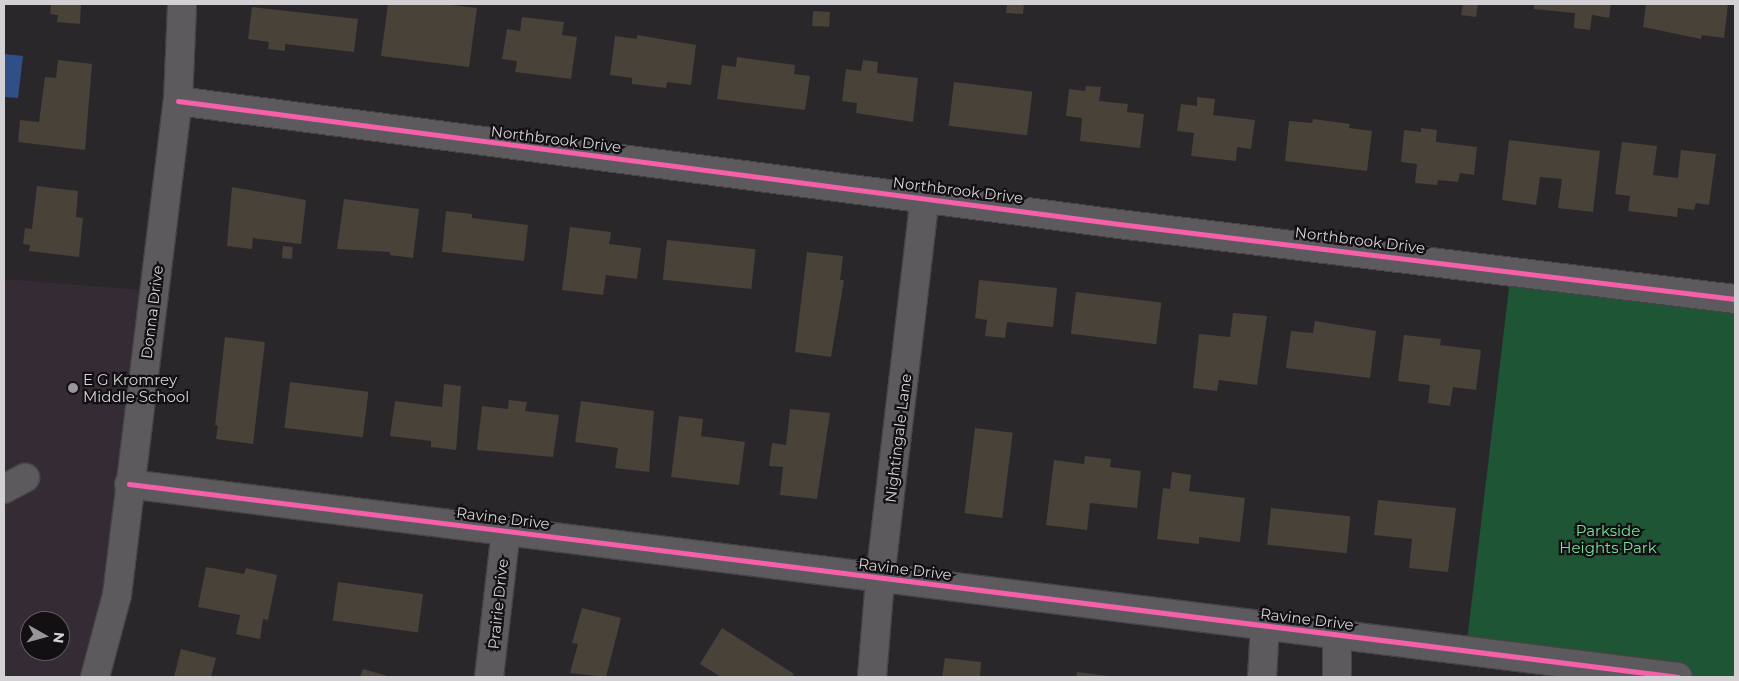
<!DOCTYPE html>
<style>
body{margin:0}
#map{position:relative;width:1739px;height:681px;overflow:hidden;background:#2a272b;font-family:Montserrat,sans-serif}
div>[style]{position:absolute}
[style*='--x']{left:calc(var(--x)*1px);top:calc(var(--y)*1px);width:calc(var(--w)*1px);rotate:calc(var(--a)*1deg)}
.built>*{inset:0;background:#342b35}
.green>*{inset:0;background:#1e5635}
.water>*{inset:0;background:#304f87}
.building>*{inset:0;background:#484238;transform-origin:0 0}
.roads{filter:drop-shadow(1px 0 #454345) drop-shadow(-1px 0 #454345) drop-shadow(0 1px #454345) drop-shadow(0 -1px #454345)}
.minor>*{height:28px;margin:-14px;padding:0 14px;transform-origin:14px;border-radius:14px;background:#5c5a5c}
.cycleway>*{height:5px;margin:-2.5px;padding:0 2.5px;transform-origin:2.5px;border-radius:2.5px;background:#f560ab}
.dots>*{width:14px;height:14px;translate:-50% -50%;box-sizing:border-box;border:2px solid #121013;border-radius:50%}
span{translate:-50% -50%;white-space:nowrap;text-align:center;line-height:1.15;-webkit-text-stroke:4.5px #121013;paint-order:stroke}
.street-label{font-size:15px;color:#d4d1d5}
.poi-label{font-size:15px;color:#d4d1d5}
.left{translate:0 -50%;text-align:left}
.park-label{font-size:15px;color:#79e19c}
.frame{position:absolute;inset:0;border:5px solid #d4d1d5;pointer-events:none}
.north{position:absolute;left:20px;top:611px;width:50px;height:50px;box-sizing:border-box;background:#121013;border:1px solid #605d61;border-radius:50%;rotate:97deg;font-size:14px;font-weight:700;line-height:20px;text-align:center;color:#d4d1d5}
.north::after{content:'';display:block;margin:auto;width:18px;height:22px;background:#98969a;clip-path:polygon(50% 0,100% 100%,50% 72%,0 100%)}
</style>
<div id="map">
<div class="built">
<div style="clip-path:polygon(evenodd,4px 279px,155px 291px,95px 677px,4px 677px,4px 279px,30px 621px,60px 621px,60px 651px,30px 651px,30px 621px)"></div>
</div>
<div class="green">
<div style="clip-path:polygon(1511px 271px,1735px 299px,1735px 677px,1678px 677px,1466px 650px)"></div>
</div>
<div class="water">
<div style="clip-path:polygon(4px 54px,23px 56px,18px 98px,4px 97px)"></div>
</div>
<div class="building">
<div style="clip-path:polygon(51px 4px,81px 4px,80px 24px,57px 22px,58px 15px,50px 14px)"></div>
<div style="clip-path:polygon(388px 4px,443px 4px,477px 8px,469px 67px,381px 56px)"></div>
<div style="clip-path:polygon(1007px 4px,1024px 4px,1023px 14px,1006px 13px)"></div>
<div style="clip-path:polygon(1463px 4px,1478px 4px,1476px 17px,1461px 15px)"></div>
<div style="clip-path:polygon(1534px 4px,1611px 4px,1609px 18px,1592px 15px,1590px 30px,1574px 28px,1575px 13px,1534px 9px)"></div>
<div style="clip-path:polygon(1646px 4px,1728px 4px,1724px 38px,1702px 35px,1701px 39px,1643px 27px)"></div>
<div style="clip-path:polygon(252px 7px,358px 19px,354px 52px,285px 44px,285px 51px,268px 49px,269px 42px,248px 39px)"></div>
<div style="left:813px;top:11px;width:17px;height:15px;rotate:3deg"></div>
<div style="clip-path:polygon(522px 17px,564px 22px,562px 35px,577px 37px,571px 79px,515px 72px,517px 61px,502px 59px,507px 29px,520px 31px)"></div>
<div style="clip-path:polygon(637px 35px,696px 45px,691px 85px,667px 82px,666px 88px,632px 84px,632px 78px,610px 75px,615px 36px,637px 39px)"></div>
<div style="clip-path:polygon(737px 57px,795px 65px,794px 74px,810px 76px,805px 110px,717px 99px,722px 65px,736px 67px)"></div>
<div style="clip-path:polygon(58px 60px,92px 64px,85px 150px,18px 142px,20px 120px,39px 122px,45px 77px,56px 78px)"></div>
<div style="clip-path:polygon(863px 60px,878px 62px,877px 73px,918px 78px,913px 122px,856px 113px,857px 103px,842px 101px,846px 69px,861px 71px)"></div>
<div style="left:954px;top:82px;width:79px;height:44px;rotate:7deg"></div>
<div style="clip-path:polygon(1086px 86px,1101px 87px,1099px 101px,1128px 104px,1127px 112px,1144px 114px,1140px 148px,1080px 141px,1082px 118px,1066px 116px,1069px 89px,1085px 91px)"></div>
<div style="clip-path:polygon(1197px 97px,1215px 99px,1213px 115px,1255px 120px,1251px 149px,1237px 147px,1236px 161px,1191px 156px,1194px 133px,1177px 131px,1181px 104px,1197px 106px)"></div>
<div style="clip-path:polygon(1313px 119px,1350px 124px,1349px 128px,1372px 131px,1367px 171px,1285px 161px,1289px 121px,1312px 123px)"></div>
<div style="clip-path:polygon(1421px 128px,1437px 130px,1436px 142px,1477px 147px,1474px 175px,1460px 173px,1458px 182px,1438px 180px,1437px 185px,1415px 183px,1417px 164px,1401px 162px,1404px 130px,1421px 132px)"></div>
<div style="clip-path:polygon(1509px 140px,1600px 151px,1593px 212px,1558px 208px,1562px 179px,1540px 177px,1536px 205px,1502px 200px)"></div>
<div style="clip-path:polygon(1622px 142px,1657px 146px,1653px 175px,1678px 178px,1681px 150px,1716px 154px,1709px 205px,1696px 203px,1694px 210px,1678px 208px,1677px 217px,1628px 211px,1630px 196px,1615px 194px)"></div>
<div style="clip-path:polygon(37px 186px,78px 191px,76px 217px,83px 218px,79px 257px,29px 251px,30px 245px,23px 244px,25px 228px,32px 229px)"></div>
<div style="clip-path:polygon(232px 187px,306px 200px,301px 244px,253px 238px,252px 249px,227px 246px)"></div>
<div style="clip-path:polygon(344px 199px,419px 209px,413px 258px,390px 255px,390px 252px,337px 249px)"></div>
<div style="clip-path:polygon(446px 211px,472px 214px,472px 218px,528px 225px,524px 261px,442px 252px)"></div>
<div style="clip-path:polygon(570px 227px,611px 232px,609px 244px,641px 248px,637px 279px,606px 275px,603px 295px,562px 290px)"></div>
<div style="left:667px;top:240px;width:89px;height:40px;rotate:6deg"></div>
<div style="left:283px;top:246px;width:10px;height:12px;rotate:6deg"></div>
<div style="clip-path:polygon(807px 252px,843px 256px,840px 280px,844px 280px,831px 357px,795px 352px)"></div>
<div style="clip-path:polygon(979px 280px,1057px 288px,1053px 327px,1007px 322px,1005px 338px,985px 336px,987px 320px,975px 318px)"></div>
<div style="left:1076px;top:292px;width:86px;height:42px;rotate:7deg"></div>
<div style="clip-path:polygon(1233px 313px,1267px 316px,1257px 385px,1219px 380px,1217px 391px,1193px 388px,1199px 334px,1230px 337px)"></div>
<div style="clip-path:polygon(1315px 321px,1376px 331px,1370px 378px,1286px 368px,1291px 331px,1313px 333px)"></div>
<div style="clip-path:polygon(1404px 335px,1441px 339px,1440px 345px,1481px 350px,1476px 390px,1453px 387px,1450px 406px,1428px 403px,1430px 385px,1398px 381px)"></div>
<div style="clip-path:polygon(225px 337px,265px 342px,253px 444px,216px 439px,218px 426px,215px 425px)"></div>
<div style="left:290px;top:382px;width:79px;height:46px;rotate:7deg"></div>
<div style="clip-path:polygon(444px 384px,461px 386px,456px 450px,431px 447px,431px 441px,390px 436px,395px 401px,442px 407px)"></div>
<div style="clip-path:polygon(509px 400px,527px 402px,525px 411px,559px 415px,553px 457px,477px 450px,482px 406px,508px 409px)"></div>
<div style="clip-path:polygon(581px 401px,654px 411px,649px 472px,615px 468px,618px 448px,575px 442px)"></div>
<div style="clip-path:polygon(790px 409px,830px 413px,817px 499px,780px 495px,783px 467px,769px 466px,772px 443px,786px 445px)"></div>
<div style="clip-path:polygon(679px 416px,703px 419px,701px 436px,745px 442px,739px 485px,671px 477px)"></div>
<div style="left:975px;top:428px;width:38px;height:86px;rotate:7deg"></div>
<div style="clip-path:polygon(1085px 456px,1111px 459px,1110px 467px,1141px 471px,1137px 508px,1090px 503px,1087px 530px,1046px 525px,1054px 460px,1084px 464px)"></div>
<div style="clip-path:polygon(1172px 472px,1191px 475px,1189px 491px,1245px 498px,1240px 542px,1199px 537px,1199px 544px,1157px 539px,1163px 488px,1170px 489px)"></div>
<div style="clip-path:polygon(1378px 500px,1456px 508px,1448px 572px,1409px 568px,1412px 539px,1374px 535px)"></div>
<div style="left:1271px;top:508px;width:80px;height:37px;rotate:6deg"></div>
<div style="clip-path:polygon(206px 567px,244px 574px,246px 568px,277px 575px,268px 620px,263px 619px,260px 639px,236px 634px,240px 615px,198px 607px)"></div>
<div style="left:338px;top:582px;width:86px;height:39px;rotate:8deg"></div>
<div style="clip-path:polygon(582px 608px,621px 618px,606px 677px,570px 673px,578px 644px,572px 643px)"></div>
<div style="clip-path:polygon(722px 628px,794px 674px,792px 677px,721px 677px,700px 664px)"></div>
<div style="clip-path:polygon(181px 649px,216px 658px,211px 677px,174px 677px)"></div>
<div style="clip-path:polygon(945px 658px,981px 662px,980px 677px,942px 677px)"></div>
<div style="clip-path:polygon(363px 669px,391px 677px,360px 677px)"></div>
<div style="clip-path:polygon(1077px 672px,1109px 676px,1109px 677px,1076px 677px)"></div>
</div>
<div class="roads">
<div class="minor">
<div style="--x:178;--y:101;--w:949;--a:7.45"></div>
<div style="--x:1119;--y:224;--w:621;--a:6.94"></div>
<div style="--x:129;--y:484;--w:1561;--a:7.1"></div>
<div style="--x:4;--y:489;--w:24;--a:-28"></div>
<div style="--x:95;--y:677;--w:85;--a:-75"></div>
<div style="--x:117;--y:595;--w:498;--a:-83"></div>
<div style="--x:178;--y:101;--w:97;--a:-87.6"></div>
<div style="--x:489;--y:677;--w:147;--a:-83.4"></div>
<div style="--x:872;--y:677;--w:98;--a:-85.3"></div>
<div style="--x:880;--y:579;--w:384;--a:-83.3"></div>
<div style="--x:1262;--y:677;--w:51;--a:-86.6"></div>
<div style="--x:1337;--y:677;--w:42;--a:-90"></div>
</div>
</div>
<div class="cycleway">
<div style="--x:178;--y:101;--w:949;--a:7.45"></div>
<div style="--x:1119;--y:224;--w:621;--a:6.94"></div>
<div style="--x:129;--y:484;--w:1561;--a:7.1"></div>
</div>
<div class="dots">
<div style="left:73px;top:388px;background:#98969a"></div>
</div>
<div class="street-label">
<span style="left:556px;top:139px;rotate:7deg">Northbrook Drive</span>
<span style="left:958px;top:190px;rotate:7deg">Northbrook Drive</span>
<span style="left:1360px;top:240px;rotate:7deg">Northbrook Drive</span>
<span style="left:152px;top:312px;rotate:-83deg">Donna Drive</span>
<span style="left:898px;top:438px;rotate:-83deg">Nightingale Lane</span>
<span style="left:503px;top:518px;rotate:7deg">Ravine Drive</span>
<span style="left:905px;top:569px;rotate:7deg">Ravine Drive</span>
<span style="left:498px;top:604px;rotate:-84deg">Prairie Drive</span>
<span style="left:1307px;top:619px;rotate:7deg">Ravine Drive</span>
</div>
<div class="poi-label">
<span class="left" style="left:83px;top:388px">E G Kromrey<br>Middle School</span>
</div>
<div class="park-label">
<span style="left:1608px;top:539px">Parkside<br>Heights Park</span>
</div>
<div class="frame"></div>
<div class="north">N</div>
</div>
